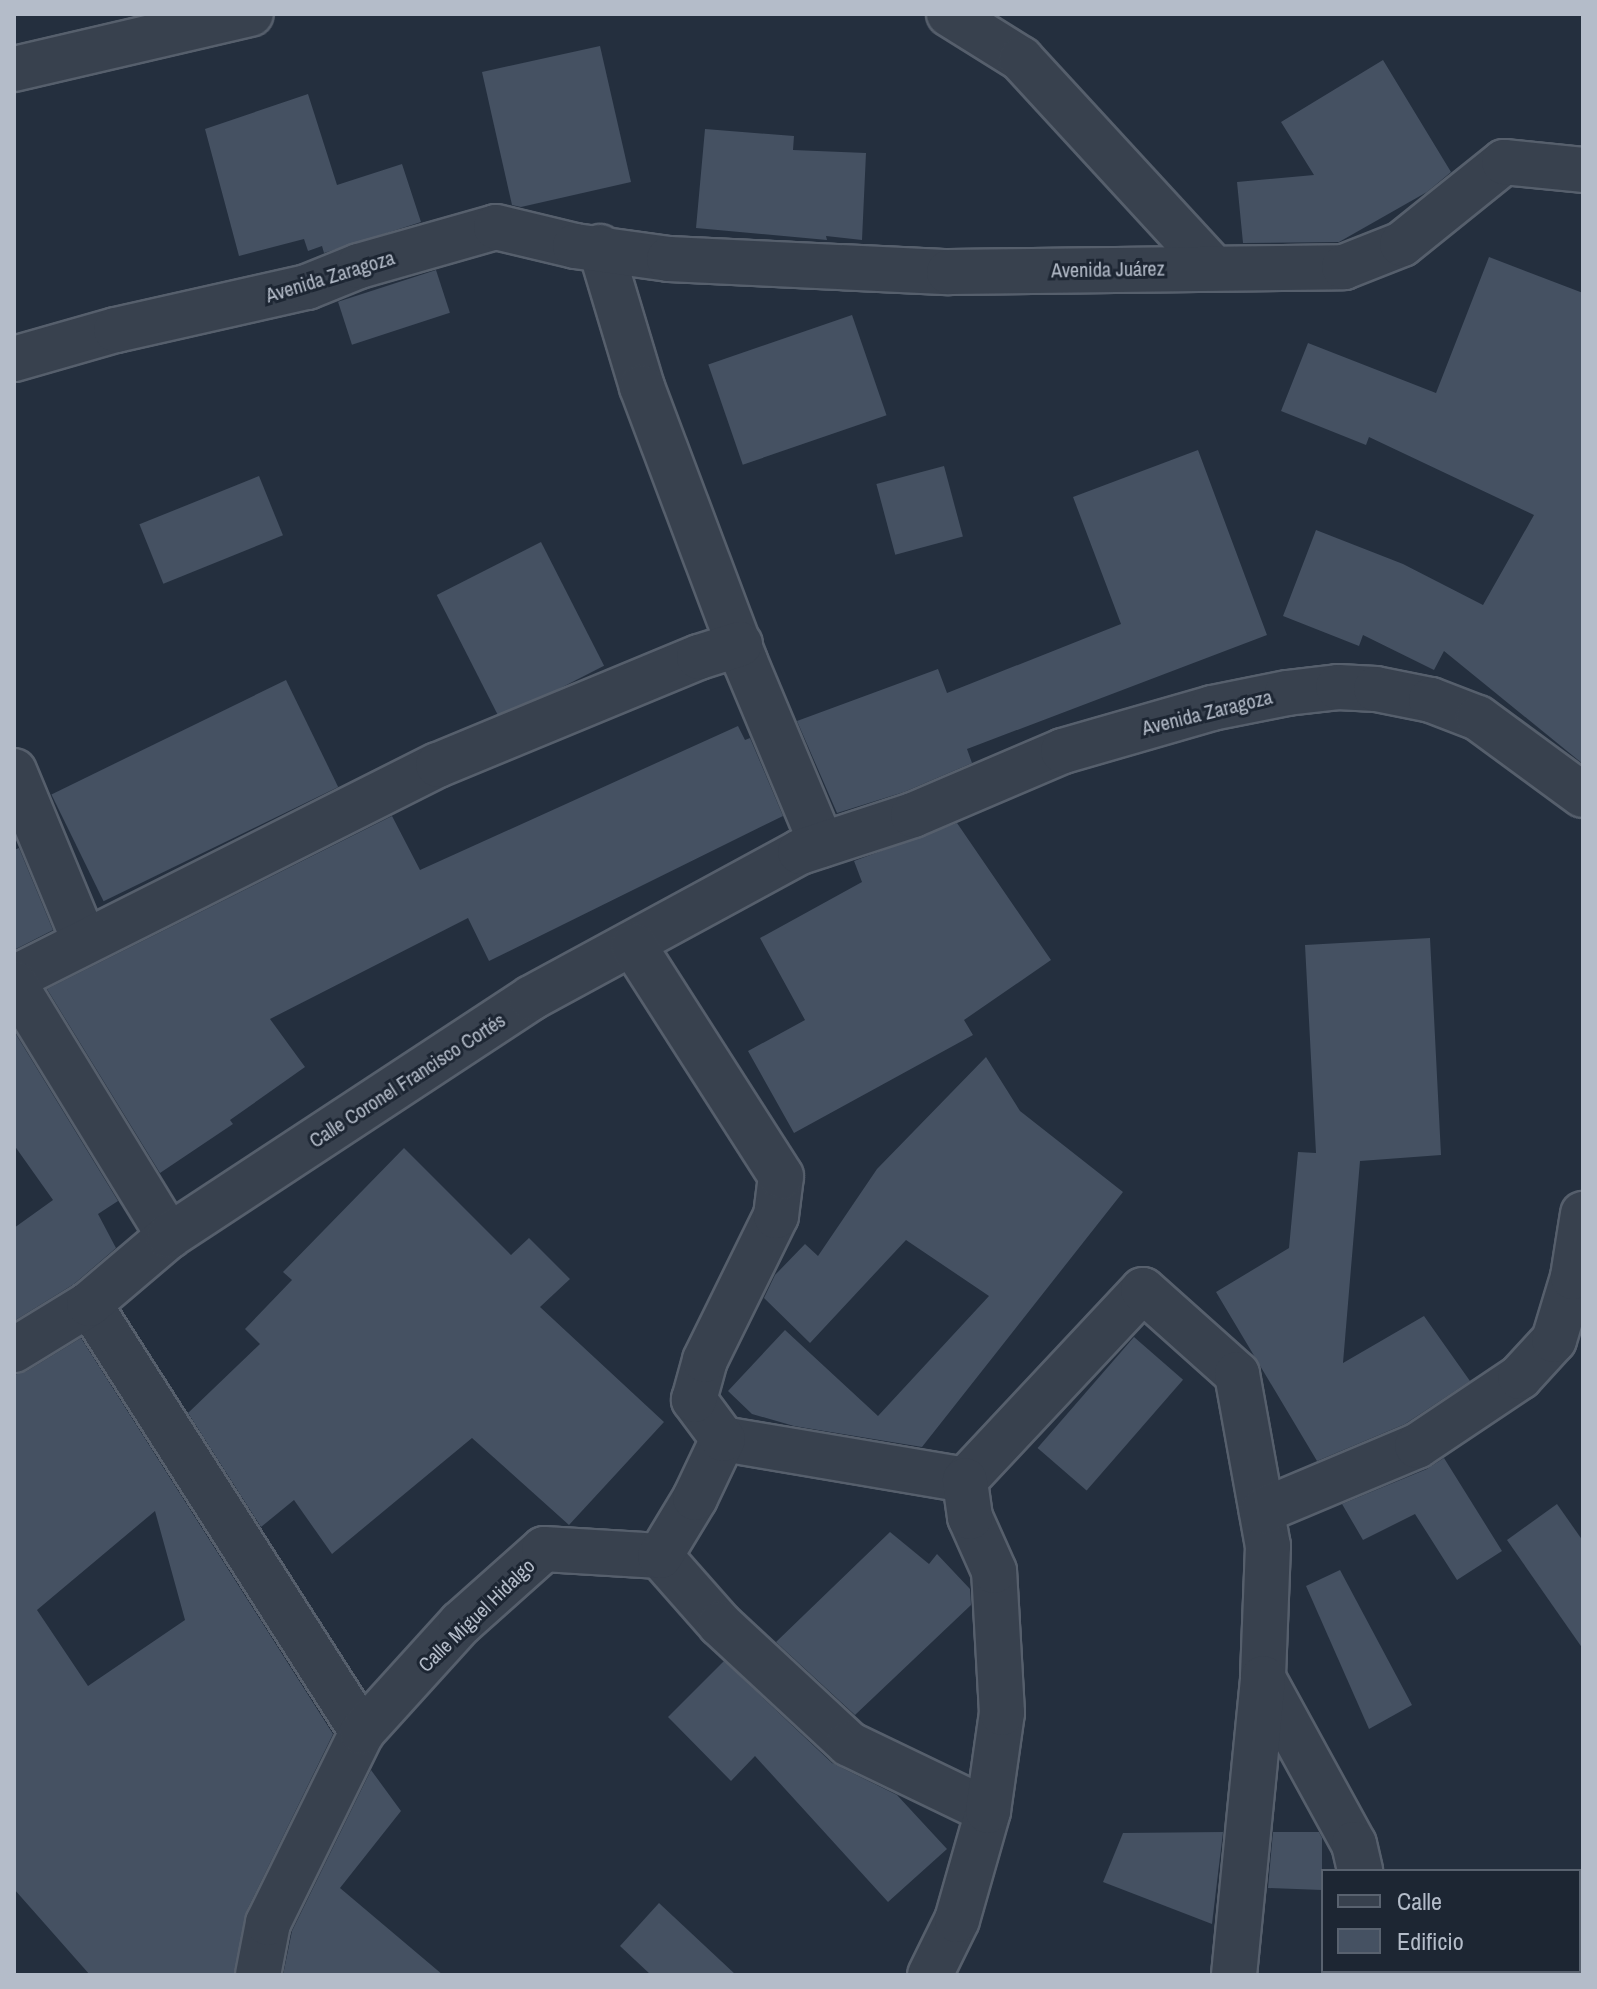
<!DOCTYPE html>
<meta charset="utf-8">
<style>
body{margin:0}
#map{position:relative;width:1597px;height:1989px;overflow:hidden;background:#242f3e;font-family:"Archivo Narrow",sans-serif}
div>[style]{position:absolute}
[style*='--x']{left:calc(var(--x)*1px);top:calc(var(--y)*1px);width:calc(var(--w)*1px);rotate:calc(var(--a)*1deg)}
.building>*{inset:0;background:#455162;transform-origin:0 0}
.roads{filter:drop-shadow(2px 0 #565f6c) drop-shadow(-2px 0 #565f6c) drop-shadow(0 2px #565f6c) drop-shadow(0 -2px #565f6c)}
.street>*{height:44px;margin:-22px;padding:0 22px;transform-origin:22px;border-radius:22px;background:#38414e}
span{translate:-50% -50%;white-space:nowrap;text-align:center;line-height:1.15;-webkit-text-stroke:6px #1d2633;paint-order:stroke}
.street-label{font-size:20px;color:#b4bcc9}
.frame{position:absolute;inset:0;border:16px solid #b4bcc9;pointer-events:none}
.legend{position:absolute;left:1321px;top:1869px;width:260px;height:104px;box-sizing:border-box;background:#1d2633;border:2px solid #59626f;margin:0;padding:10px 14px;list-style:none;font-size:24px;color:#b4bcc9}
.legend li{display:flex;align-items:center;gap:16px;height:40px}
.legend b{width:40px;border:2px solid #59626f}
</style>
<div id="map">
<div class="building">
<div style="clip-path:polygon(600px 46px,631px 182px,521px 207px,512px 205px,482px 72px)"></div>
<div style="clip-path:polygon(1383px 60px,1451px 172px,1427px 192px,1339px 242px,1243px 243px,1237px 182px,1314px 175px,1281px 122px)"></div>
<div style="clip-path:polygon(308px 94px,337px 185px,402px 164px,421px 222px,324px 253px,322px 246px,308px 251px,304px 239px,239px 256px,205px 129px)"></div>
<div style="clip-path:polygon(705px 129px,794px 136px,793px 150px,866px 153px,862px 240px,826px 236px,827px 240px,696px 228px)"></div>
<div style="clip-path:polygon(1489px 257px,1583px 293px,1583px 764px,1444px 651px,1434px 670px,1363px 635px,1359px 646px,1283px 616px,1316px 530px,1403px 564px,1483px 605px,1534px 515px,1369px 437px,1366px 445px,1281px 411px,1308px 343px,1436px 393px)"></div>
<div style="left:436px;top:270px;width:45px;height:103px;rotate:72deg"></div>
<div style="left:852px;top:315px;width:106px;height:152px;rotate:71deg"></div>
<div style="clip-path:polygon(1198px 450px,1267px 635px,967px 749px,972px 763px,904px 792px,837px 813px,797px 721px,938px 669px,947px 693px,1121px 624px,1073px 497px)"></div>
<div style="left:944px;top:466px;width:73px;height:70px;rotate:75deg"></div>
<div style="left:259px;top:476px;width:64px;height:129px;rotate:68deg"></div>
<div style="left:541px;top:542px;width:139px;height:117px;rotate:63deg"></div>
<div style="left:286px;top:680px;width:119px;height:261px;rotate:64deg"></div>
<div style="clip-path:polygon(738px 726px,745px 740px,750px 738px,783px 816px,489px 961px,468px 918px,270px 1019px,305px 1067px,230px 1120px,233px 1124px,160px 1173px,47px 989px,392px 816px,420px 870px)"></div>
<div style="clip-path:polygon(957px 823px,1051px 960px,964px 1020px,973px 1035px,794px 1133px,748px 1051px,805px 1020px,760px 938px,862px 882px,854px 861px)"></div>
<div style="clip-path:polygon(19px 848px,53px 930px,14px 950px,14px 850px)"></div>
<div style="clip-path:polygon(1430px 938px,1441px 1155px,1360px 1161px,1343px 1363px,1424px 1316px,1470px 1381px,1405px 1424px,1317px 1461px,1216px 1292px,1289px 1248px,1298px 1152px,1316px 1153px,1305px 945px)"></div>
<div style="clip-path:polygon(14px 1031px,118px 1201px,98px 1214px,116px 1248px,74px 1284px,14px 1321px,14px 1228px,53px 1200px,14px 1145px)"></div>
<div style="clip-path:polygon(986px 1057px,1020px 1111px,1123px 1192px,922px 1447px,794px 1426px,752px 1414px,728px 1391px,785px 1330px,878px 1416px,989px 1296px,906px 1240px,810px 1343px,764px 1298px,775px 1275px,805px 1244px,818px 1256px,877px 1169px)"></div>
<div style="clip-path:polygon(404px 1148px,511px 1255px,529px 1238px,570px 1279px,540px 1307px,664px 1422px,569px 1525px,472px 1438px,332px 1554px,294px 1500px,261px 1527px,188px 1413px,260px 1344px,245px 1329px,292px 1280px,283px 1272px)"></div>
<div style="left:1134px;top:1337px;width:65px;height:147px;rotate:41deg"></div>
<div style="clip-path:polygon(evenodd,81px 1338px,333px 1734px,246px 1912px,234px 1975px,90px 1975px,14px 1889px,14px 1375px,27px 1371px,81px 1338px,155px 1511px,185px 1620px,88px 1686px,37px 1610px,155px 1511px)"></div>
<div style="clip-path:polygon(1444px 1458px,1502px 1551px,1457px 1580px,1415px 1514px,1363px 1540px,1342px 1504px,1427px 1469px)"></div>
<div style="clip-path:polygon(1557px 1504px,1583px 1541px,1583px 1649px,1507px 1540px)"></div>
<div style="clip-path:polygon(890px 1532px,929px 1564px,937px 1554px,970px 1589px,971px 1605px,855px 1715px,776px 1642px)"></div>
<div style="clip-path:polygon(1340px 1570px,1412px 1705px,1369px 1729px,1306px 1586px)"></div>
<div style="clip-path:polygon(724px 1661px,832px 1763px,897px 1795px,947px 1849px,888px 1902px,755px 1756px,731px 1781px,668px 1717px)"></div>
<div style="clip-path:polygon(371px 1770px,401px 1811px,340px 1888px,443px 1975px,283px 1975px,292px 1931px)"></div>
<div style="clip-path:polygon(1223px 1832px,1212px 1924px,1103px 1882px,1123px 1833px)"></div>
<div style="clip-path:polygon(1273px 1832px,1319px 1832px,1322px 1838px,1322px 1890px,1268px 1888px)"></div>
<div style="clip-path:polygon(659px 1903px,736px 1975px,651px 1975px,620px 1946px)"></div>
</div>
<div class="roads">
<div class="street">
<div style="--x:949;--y:14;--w:85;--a:32"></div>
<div style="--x:1021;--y:59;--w:284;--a:47.4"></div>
<div style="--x:14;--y:69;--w:243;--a:-13.1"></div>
<div style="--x:600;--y:247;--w:146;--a:73.3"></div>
<div style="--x:642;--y:387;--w:293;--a:69.4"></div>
<div style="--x:745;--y:661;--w:199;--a:67.3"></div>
<div style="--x:14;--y:359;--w:106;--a:-15.9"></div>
<div style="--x:116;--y:330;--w:196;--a:-12.7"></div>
<div style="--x:307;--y:287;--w:56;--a:-22"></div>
<div style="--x:359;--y:266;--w:142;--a:-15.9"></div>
<div style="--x:496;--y:227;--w:81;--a:13.5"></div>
<div style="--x:575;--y:246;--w:95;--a:7.9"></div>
<div style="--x:669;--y:259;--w:280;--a:2.7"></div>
<div style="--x:949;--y:272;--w:395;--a:-0.7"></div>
<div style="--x:1344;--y:267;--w:62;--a:-21.6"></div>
<div style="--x:1402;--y:244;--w:131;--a:-38.8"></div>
<div style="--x:1504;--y:162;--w:79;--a:5.8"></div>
<div style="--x:14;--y:771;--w:185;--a:67.5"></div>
<div style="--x:14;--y:978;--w:474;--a:-26.7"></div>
<div style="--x:438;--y:765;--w:282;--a:-22.5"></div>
<div style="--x:699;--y:657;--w:43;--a:-17.6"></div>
<div style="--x:14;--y:983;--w:297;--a:58.5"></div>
<div style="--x:89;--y:1304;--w:508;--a:57.47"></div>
<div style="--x:14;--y:1350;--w:88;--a:-31.5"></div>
<div style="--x:89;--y:1304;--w:105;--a:-40.4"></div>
<div style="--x:169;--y:1236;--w:433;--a:-33.3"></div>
<div style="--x:531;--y:998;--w:306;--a:-28.5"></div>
<div style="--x:800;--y:852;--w:119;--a:-18.1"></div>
<div style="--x:913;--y:815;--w:163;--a:-23.1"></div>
<div style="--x:1063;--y:751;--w:155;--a:-16.1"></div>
<div style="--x:1212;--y:708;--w:76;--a:-11.3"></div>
<div style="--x:1287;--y:693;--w:51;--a:-6.7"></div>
<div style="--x:1338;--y:687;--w:38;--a:3"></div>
<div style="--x:1376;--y:689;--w:56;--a:11.3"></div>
<div style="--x:1431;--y:700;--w:50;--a:21"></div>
<div style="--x:1478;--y:718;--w:130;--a:36.3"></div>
<div style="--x:723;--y:1439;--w:245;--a:9.6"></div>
<div style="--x:965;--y:1480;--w:260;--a:-46.9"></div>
<div style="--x:1143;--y:1290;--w:126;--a:41.8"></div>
<div style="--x:1237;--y:1374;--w:175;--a:79.8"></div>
<div style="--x:1268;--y:1546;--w:132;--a:92.2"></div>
<div style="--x:1263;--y:1678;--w:189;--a:61.3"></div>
<div style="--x:1354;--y:1844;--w:28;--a:77"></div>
<div style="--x:1262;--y:1511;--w:168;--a:-22.8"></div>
<div style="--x:1417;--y:1446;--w:124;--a:-33.8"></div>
<div style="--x:1520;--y:1377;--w:50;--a:-47.4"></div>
<div style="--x:1554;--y:1340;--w:66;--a:-73.2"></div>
<div style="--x:1573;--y:1277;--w:64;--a:-81"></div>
<div style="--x:660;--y:1556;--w:91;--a:48.6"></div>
<div style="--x:720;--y:1624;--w:176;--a:42.9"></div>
<div style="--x:849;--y:1744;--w:154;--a:25.7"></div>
<div style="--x:1382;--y:1971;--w:4;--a:76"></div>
<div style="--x:258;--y:1975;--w:53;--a:-79.1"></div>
<div style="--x:268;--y:1923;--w:213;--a:-63.8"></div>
<div style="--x:362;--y:1732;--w:147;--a:-47.8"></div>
<div style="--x:461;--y:1623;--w:111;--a:-41.7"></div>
<div style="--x:544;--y:1549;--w:116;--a:3.5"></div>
<div style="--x:660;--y:1556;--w:68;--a:-58.9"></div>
<div style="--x:695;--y:1498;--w:65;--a:-64.6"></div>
<div style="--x:723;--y:1439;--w:49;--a:-126.6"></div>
<div style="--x:694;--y:1400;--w:41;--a:-74.6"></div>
<div style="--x:705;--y:1360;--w:161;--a:-63.8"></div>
<div style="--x:776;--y:1216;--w:40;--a:-82.9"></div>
<div style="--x:781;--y:1176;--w:274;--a:-122.6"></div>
<div style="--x:930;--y:1975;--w:61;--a:-63.9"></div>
<div style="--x:957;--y:1920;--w:113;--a:-74.1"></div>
<div style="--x:988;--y:1811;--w:99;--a:-81.9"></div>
<div style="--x:1002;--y:1713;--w:142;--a:-93.2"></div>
<div style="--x:994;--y:1571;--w:59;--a:-114"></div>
<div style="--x:970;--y:1517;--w:37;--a:-98"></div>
<div style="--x:1234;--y:1975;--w:298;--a:-84.4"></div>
</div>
</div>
<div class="street-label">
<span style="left:1108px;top:269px;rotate:-1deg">Avenida Juárez</span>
<span style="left:330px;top:276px;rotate:-17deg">Avenida Zaragoza</span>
<span style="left:1207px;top:712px;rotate:-14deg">Avenida Zaragoza</span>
<span style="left:407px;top:1080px;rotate:-33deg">Calle Coronel Francisco Cortés</span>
<span style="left:476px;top:1615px;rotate:-44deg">Calle Miguel Hidalgo</span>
</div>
<div class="frame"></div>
<ul class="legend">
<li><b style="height:10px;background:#38414e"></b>Calle</li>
<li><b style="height:22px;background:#455162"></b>Edificio</li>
</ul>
</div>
